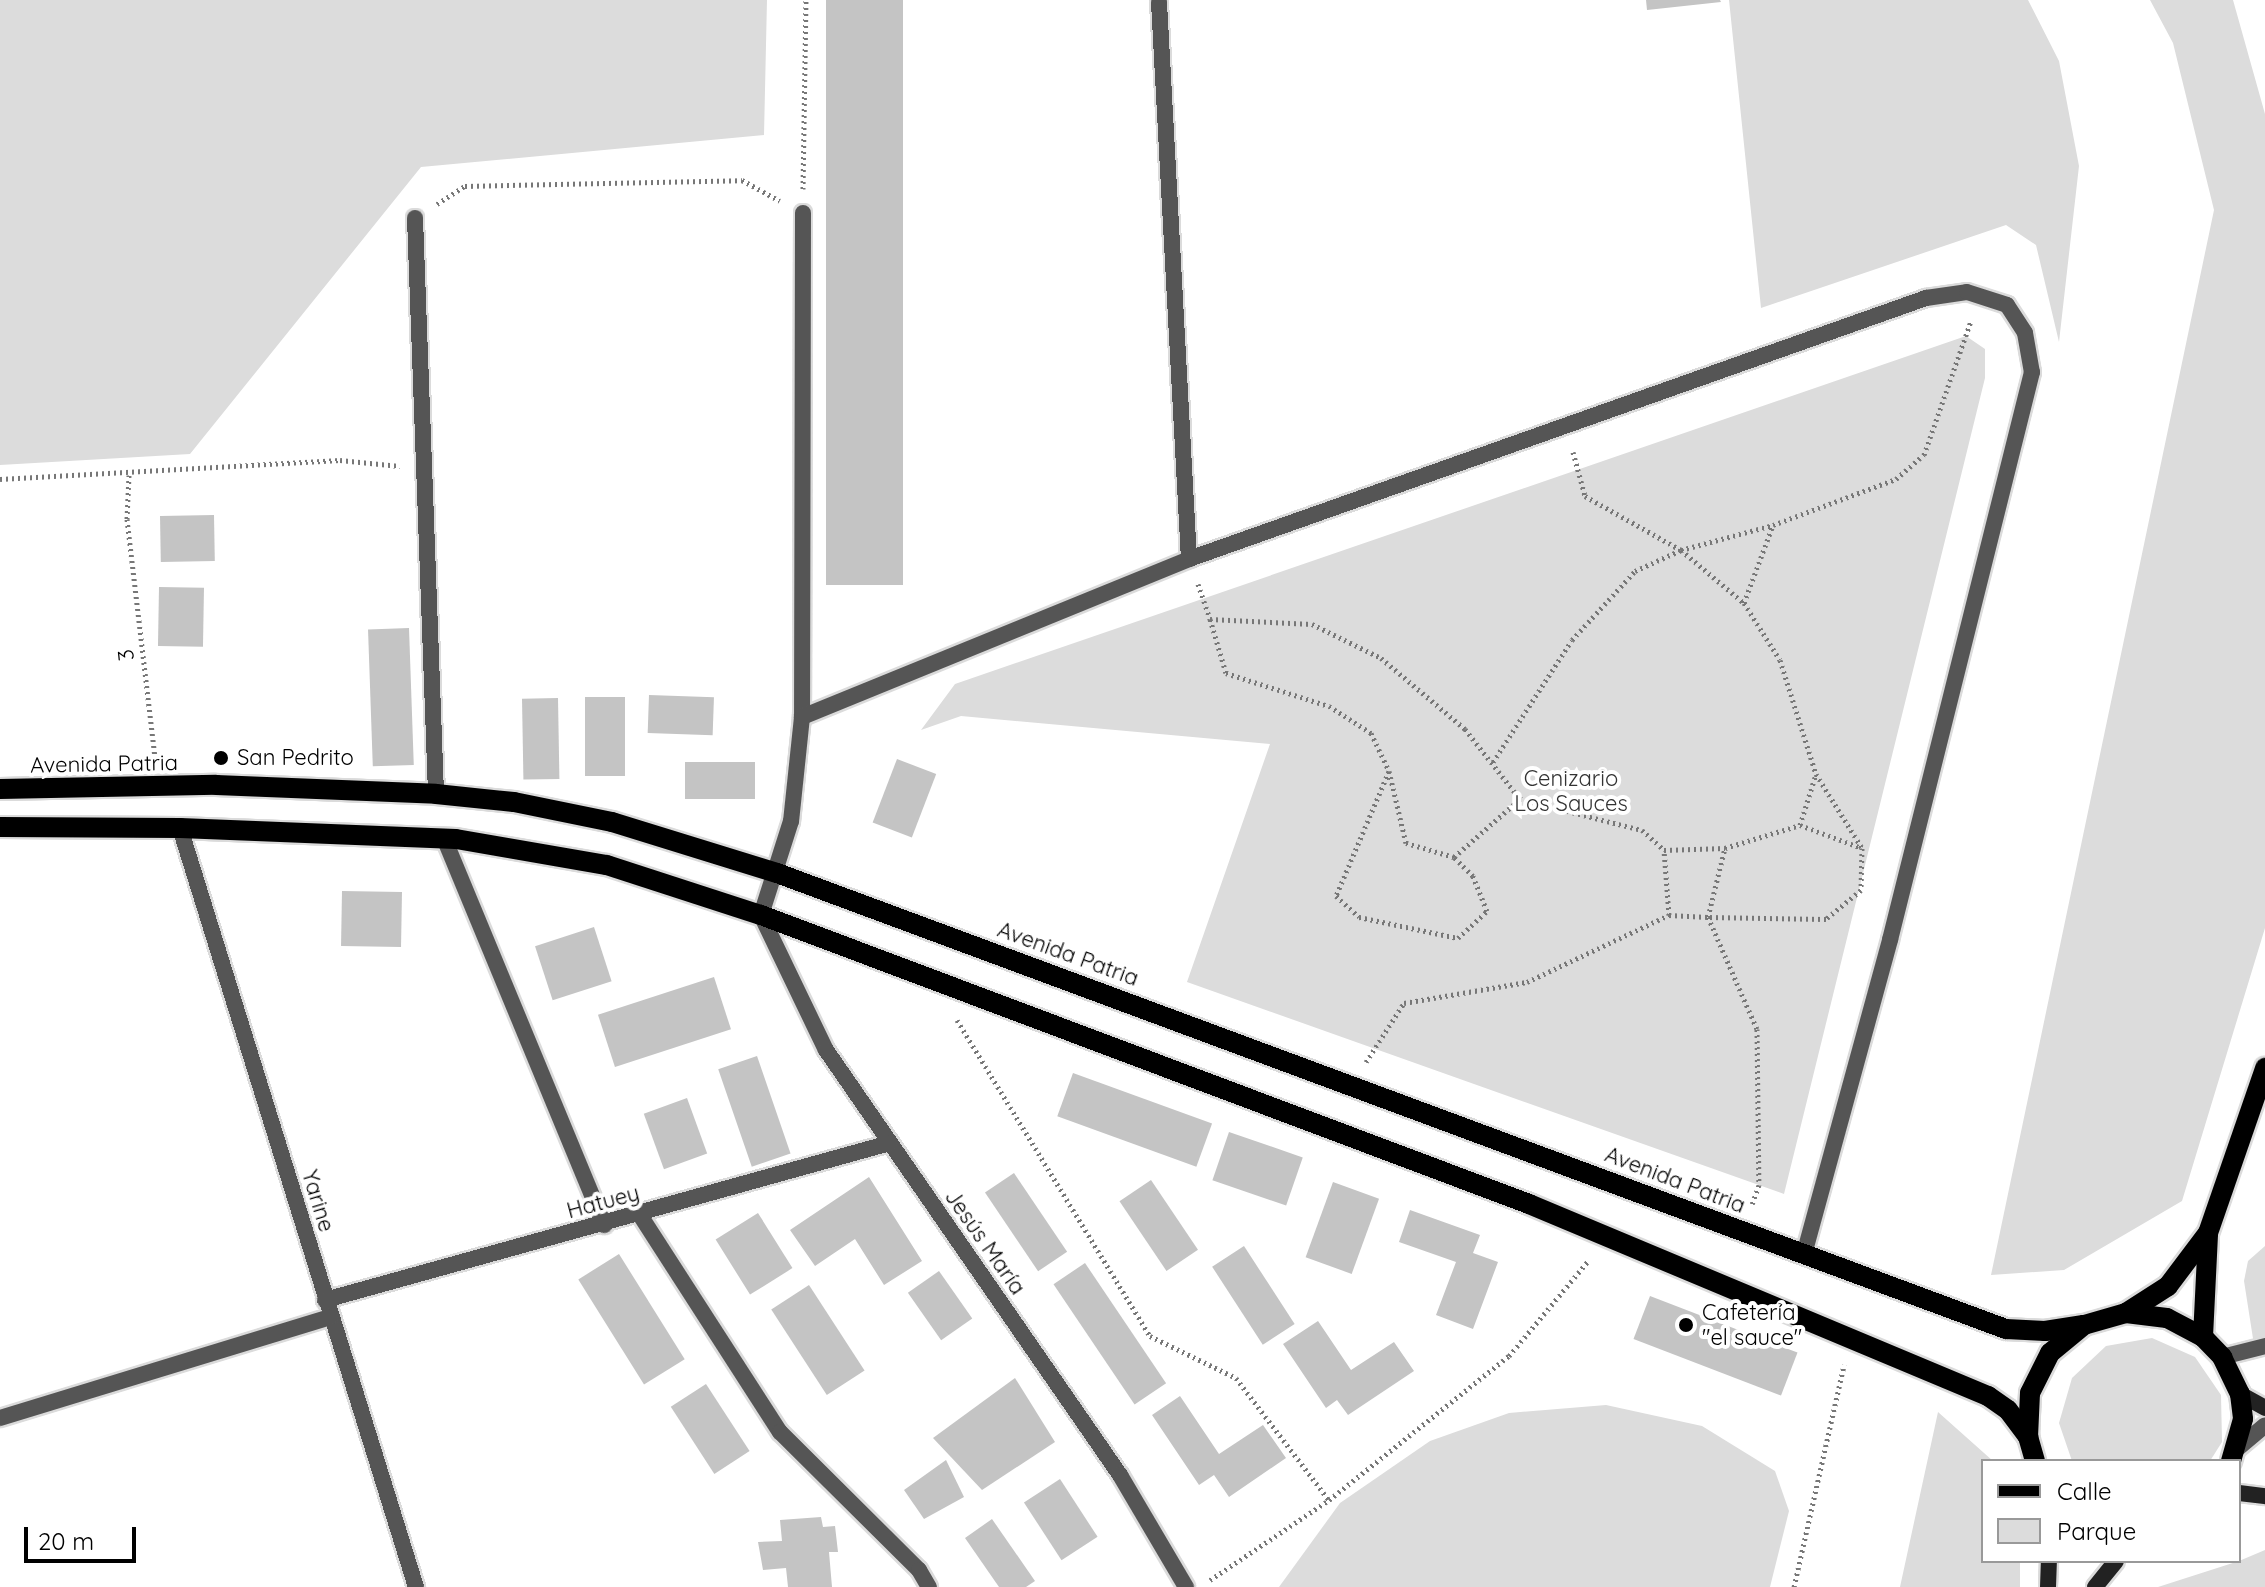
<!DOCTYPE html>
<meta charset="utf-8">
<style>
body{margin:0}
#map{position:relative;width:2265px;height:1587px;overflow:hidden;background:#fff;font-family:Quicksand,sans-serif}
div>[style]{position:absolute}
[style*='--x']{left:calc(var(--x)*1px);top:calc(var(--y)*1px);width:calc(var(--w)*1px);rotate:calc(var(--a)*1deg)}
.green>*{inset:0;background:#dcdcdc}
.building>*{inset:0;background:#c4c4c4;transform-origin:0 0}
.path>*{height:5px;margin-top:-2.5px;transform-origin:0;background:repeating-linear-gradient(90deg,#777 0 2px,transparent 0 6px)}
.roads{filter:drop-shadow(2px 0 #dbdbdb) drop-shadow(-2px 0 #dbdbdb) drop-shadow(0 2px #dbdbdb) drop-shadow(0 -2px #dbdbdb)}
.lane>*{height:16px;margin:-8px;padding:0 8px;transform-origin:8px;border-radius:8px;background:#555}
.street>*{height:16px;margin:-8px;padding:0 8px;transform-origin:8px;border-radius:8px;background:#555}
.secondary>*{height:16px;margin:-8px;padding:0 8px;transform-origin:8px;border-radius:8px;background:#222}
.primary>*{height:20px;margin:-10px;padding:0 10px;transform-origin:10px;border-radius:10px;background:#000}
.dots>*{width:22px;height:22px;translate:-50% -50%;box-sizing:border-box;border:4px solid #fff;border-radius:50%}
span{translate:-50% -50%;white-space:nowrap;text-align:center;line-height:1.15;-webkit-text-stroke:8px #fff;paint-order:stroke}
.street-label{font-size:22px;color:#000}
.poi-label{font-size:22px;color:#000}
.left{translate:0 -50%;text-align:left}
.park-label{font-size:22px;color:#333}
.legend{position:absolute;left:1981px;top:1459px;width:260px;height:104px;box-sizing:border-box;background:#fff;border:2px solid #999;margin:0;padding:10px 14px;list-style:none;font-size:24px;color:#000}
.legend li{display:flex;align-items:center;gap:16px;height:40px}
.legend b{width:40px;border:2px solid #999}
.scale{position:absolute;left:24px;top:1527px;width:112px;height:36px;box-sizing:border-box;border:4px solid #000;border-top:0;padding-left:10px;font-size:24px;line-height:28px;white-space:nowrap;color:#000;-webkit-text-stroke:6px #fff;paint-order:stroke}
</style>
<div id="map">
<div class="green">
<div style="clip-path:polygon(0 0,767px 0,764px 135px,421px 167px,190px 454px,0 465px)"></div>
<div style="clip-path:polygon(1729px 0,2028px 0,2059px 61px,2079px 166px,2059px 342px,2036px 245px,2006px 225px,1761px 308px)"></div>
<div style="clip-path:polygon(2150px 0,2233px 0,2265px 114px,2265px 928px,2182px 1201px,2064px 1270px,1991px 1275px,2214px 210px,2173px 43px)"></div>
<div style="clip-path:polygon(1966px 336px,1985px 349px,1985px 378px,1784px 1194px,1187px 982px,1270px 744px,961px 716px,921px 730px,955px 684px)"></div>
<div style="clip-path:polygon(2265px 1246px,2265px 1352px,2254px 1345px,2244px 1281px,2248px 1261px)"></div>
<div style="clip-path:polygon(2152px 1338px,2195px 1357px,2221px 1395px,2222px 1442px,2210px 1461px,2072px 1461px,2059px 1423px,2072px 1378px,2106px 1346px)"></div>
<div style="clip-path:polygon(1606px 1405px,1702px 1426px,1775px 1471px,1789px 1511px,1770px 1587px,1279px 1587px,1340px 1503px,1430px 1441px,1509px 1413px)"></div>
<div style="clip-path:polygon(1938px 1412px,1993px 1461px,1983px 1461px,1983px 1561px,2020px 1561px,2020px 1587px,1900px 1587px)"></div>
<div style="clip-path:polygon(2265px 1550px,2265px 1587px,2158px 1587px,2239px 1561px)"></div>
</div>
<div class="building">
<div style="left:826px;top:0;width:77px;height:585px"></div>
<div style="clip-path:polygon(1646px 0,1720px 0,1721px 2px,1647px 10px)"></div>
<div style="left:214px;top:515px;width:46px;height:54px;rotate:89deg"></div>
<div style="left:159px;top:587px;width:45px;height:59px;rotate:1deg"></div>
<div style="left:409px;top:628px;width:137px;height:41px;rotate:88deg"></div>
<div style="left:649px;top:695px;width:65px;height:38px;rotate:2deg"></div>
<div style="left:585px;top:697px;width:40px;height:79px"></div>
<div style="left:558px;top:698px;width:81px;height:36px;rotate:89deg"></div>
<div style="left:897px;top:759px;width:42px;height:68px;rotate:21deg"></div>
<div style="left:755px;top:762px;width:37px;height:70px;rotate:90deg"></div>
<div style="left:342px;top:891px;width:60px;height:55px;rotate:1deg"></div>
<div style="left:594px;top:927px;width:57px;height:62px;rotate:72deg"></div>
<div style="left:714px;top:977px;width:55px;height:122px;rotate:72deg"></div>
<div style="left:757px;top:1056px;width:103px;height:41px;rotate:71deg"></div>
<div style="left:1073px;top:1073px;width:148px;height:46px;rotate:20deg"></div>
<div style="left:687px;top:1098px;width:59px;height:46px;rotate:70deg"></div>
<div style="left:1229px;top:1132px;width:78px;height:51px;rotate:19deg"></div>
<div style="left:1014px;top:1173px;width:95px;height:35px;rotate:56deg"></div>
<div style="clip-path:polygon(869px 1177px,922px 1261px,884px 1285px,855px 1239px,815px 1266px,790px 1230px)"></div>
<div style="left:1151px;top:1180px;width:84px;height:38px;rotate:56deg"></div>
<div style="left:1333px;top:1182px;width:49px;height:80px;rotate:20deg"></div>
<div style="clip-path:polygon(1410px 1210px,1480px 1235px,1473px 1253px,1498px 1262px,1473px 1329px,1436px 1315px,1456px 1262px,1399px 1242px)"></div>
<div style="left:758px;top:1213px;width:65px;height:50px;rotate:58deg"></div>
<div style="left:1244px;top:1246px;width:93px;height:38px;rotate:57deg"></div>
<div style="left:619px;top:1254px;width:124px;height:48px;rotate:58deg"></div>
<div style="left:1085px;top:1263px;width:145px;height:38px;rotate:56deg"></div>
<div style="left:939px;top:1271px;width:58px;height:38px;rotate:55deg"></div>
<div style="left:809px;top:1285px;width:102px;height:45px;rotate:57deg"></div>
<div style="left:1650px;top:1296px;width:158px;height:46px;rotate:21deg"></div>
<div style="clip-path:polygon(1318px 1321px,1351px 1370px,1394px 1342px,1414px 1371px,1348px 1415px,1337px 1400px,1326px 1408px,1283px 1344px)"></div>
<div style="clip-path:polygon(1015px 1378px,1055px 1442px,982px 1490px,933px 1438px)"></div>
<div style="left:706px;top:1384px;width:80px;height:42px;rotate:57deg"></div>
<div style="clip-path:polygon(1180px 1396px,1219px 1454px,1263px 1425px,1286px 1458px,1229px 1497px,1214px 1475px,1199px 1485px,1152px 1415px)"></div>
<div style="clip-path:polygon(946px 1460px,964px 1497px,924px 1519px,904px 1490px)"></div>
<div style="left:1060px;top:1479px;width:69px;height:43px;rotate:57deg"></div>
<div style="clip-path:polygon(821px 1517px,823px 1527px,835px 1526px,838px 1552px,829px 1552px,832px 1587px,788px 1587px,786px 1568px,763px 1570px,758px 1542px,782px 1541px,780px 1520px)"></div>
<div style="clip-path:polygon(992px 1519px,1035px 1581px,1026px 1587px,999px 1587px,965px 1538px)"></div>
</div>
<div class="path">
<div style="--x:803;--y:189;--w:189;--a:-89.1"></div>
<div style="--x:437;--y:204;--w:33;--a:-33"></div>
<div style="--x:465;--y:186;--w:277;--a:-1.2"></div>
<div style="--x:742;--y:180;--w:43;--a:28.9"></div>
<div style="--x:1573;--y:452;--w:46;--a:74.7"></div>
<div style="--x:1585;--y:496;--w:110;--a:29.4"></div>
<div style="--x:1681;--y:550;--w:82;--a:40.1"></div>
<div style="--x:1744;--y:603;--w:67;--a:57.7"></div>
<div style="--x:1780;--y:660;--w:120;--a:72.5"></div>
<div style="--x:1816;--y:774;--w:87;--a:58.1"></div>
<div style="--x:1862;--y:848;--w:42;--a:91.4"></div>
<div style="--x:1861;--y:890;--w:45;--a:140.4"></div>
<div style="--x:1826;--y:919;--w:118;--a:-179"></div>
<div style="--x:1708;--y:917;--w:71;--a:-76.2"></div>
<div style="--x:1725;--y:848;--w:78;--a:-17"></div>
<div style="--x:1800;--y:825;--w:66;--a:20.4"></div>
<div style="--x:129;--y:475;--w:44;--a:92.6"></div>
<div style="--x:127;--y:519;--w:242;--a:83.3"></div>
<div style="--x:0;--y:479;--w:341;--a:-3.2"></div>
<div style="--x:340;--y:460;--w:60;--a:5.7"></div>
<div style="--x:1198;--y:584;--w:37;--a:71"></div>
<div style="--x:1210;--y:619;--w:102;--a:2.8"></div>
<div style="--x:1312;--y:624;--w:77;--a:26.2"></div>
<div style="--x:1381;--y:658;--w:110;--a:40.2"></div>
<div style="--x:1465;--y:729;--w:89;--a:51.8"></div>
<div style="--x:1744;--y:603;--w:83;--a:-69.6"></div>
<div style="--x:1210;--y:619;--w:56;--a:73.5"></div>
<div style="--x:1226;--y:673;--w:108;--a:17.8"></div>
<div style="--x:1329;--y:706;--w:50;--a:32.7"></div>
<div style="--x:1371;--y:733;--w:42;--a:64.7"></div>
<div style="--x:1493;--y:762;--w:145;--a:-57.1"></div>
<div style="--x:1572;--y:640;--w:93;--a:-47.6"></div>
<div style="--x:1635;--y:571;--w:51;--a:-24.5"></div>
<div style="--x:1681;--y:550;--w:95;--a:-15.2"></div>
<div style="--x:1773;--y:525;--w:131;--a:-20.5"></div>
<div style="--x:1896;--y:479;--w:37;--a:-41"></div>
<div style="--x:1924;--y:455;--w:142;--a:-70.7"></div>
<div style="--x:1800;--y:825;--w:53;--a:-72.6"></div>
<div style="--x:1454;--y:857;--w:50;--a:-163.7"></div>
<div style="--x:1406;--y:843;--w:74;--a:-103.3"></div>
<div style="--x:1389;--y:771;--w:136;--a:113"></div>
<div style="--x:1336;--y:896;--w:31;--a:42"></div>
<div style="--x:1359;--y:917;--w:101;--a:12"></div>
<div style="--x:1458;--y:938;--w:40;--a:-43"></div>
<div style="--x:1487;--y:911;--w:38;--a:-112"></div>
<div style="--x:1473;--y:876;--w:27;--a:-135"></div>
<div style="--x:1454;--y:857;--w:88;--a:-41.3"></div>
<div style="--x:1520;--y:799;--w:126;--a:14.3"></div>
<div style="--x:1642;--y:830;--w:30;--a:42"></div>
<div style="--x:1669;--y:915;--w:65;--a:-94.4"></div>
<div style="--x:1664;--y:850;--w:61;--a:-1.9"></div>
<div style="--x:957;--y:1020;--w:370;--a:58.6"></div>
<div style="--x:1150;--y:1336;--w:96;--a:26"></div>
<div style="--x:1236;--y:1378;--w:153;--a:52.7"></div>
<div style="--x:1329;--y:1500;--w:231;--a:-38.7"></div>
<div style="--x:1509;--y:1356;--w:125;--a:-50.2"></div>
<div style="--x:1366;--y:1062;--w:70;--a:-57.2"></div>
<div style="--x:1404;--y:1003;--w:125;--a:-9.7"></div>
<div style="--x:1527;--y:982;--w:157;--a:-25.3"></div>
<div style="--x:1669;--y:915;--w:39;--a:3"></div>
<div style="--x:1708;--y:917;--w:122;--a:66.4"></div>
<div style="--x:1757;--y:1029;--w:156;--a:89.3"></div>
<div style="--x:1759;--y:1185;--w:20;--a:110"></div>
<div style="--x:1210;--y:1580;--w:143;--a:-33.9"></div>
<div style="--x:1794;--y:1587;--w:228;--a:-77.3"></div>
</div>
<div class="roads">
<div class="lane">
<div style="--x:1159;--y:2;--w:558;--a:86.92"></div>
<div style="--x:2222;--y:1357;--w:44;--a:-14.3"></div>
<div style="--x:2238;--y:1448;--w:35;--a:-40"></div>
</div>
<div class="street">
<div style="--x:803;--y:213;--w:504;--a:90.11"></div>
<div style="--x:802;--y:717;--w:105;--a:96"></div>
<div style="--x:791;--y:821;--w:99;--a:107.7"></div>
<div style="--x:761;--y:915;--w:150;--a:64.3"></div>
<div style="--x:826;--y:1050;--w:517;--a:55.33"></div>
<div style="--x:1120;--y:1475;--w:130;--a:59.5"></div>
<div style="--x:415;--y:218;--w:576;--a:87.91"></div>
<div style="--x:802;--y:717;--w:418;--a:-22.2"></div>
<div style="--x:1189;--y:559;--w:782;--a:-19.5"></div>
<div style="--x:1926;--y:298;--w:41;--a:-8.3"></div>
<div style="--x:1967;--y:292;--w:42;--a:18"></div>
<div style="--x:2007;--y:305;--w:33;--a:57"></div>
<div style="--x:2025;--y:333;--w:40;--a:80"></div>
<div style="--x:2032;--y:372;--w:585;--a:104.04"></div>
<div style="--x:1890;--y:940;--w:326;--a:105.3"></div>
<div style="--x:180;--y:828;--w:795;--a:72.73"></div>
<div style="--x:444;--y:838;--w:419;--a:67.5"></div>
<div style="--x:640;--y:1215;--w:258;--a:57.2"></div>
<div style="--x:780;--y:1432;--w:196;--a:44.8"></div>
<div style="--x:919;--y:1570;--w:20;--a:60"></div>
<div style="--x:325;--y:1300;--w:586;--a:-15.53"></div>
<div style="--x:0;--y:1418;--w:346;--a:-17"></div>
</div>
<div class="secondary">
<div style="--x:2240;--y:1394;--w:29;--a:29"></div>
<div style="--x:2239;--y:1493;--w:26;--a:7"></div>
<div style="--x:2048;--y:1587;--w:26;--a:-88"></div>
<div style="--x:2095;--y:1587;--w:33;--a:-51"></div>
</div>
<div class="primary">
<div style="--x:0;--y:789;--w:216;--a:-1.1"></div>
<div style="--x:216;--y:785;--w:220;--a:2.3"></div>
<div style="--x:436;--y:794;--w:78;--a:5.9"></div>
<div style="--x:514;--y:802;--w:100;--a:11.5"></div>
<div style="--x:612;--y:822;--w:173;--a:17.2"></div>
<div style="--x:777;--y:873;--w:1311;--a:20.36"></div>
<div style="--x:2006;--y:1329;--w:39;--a:3"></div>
<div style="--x:2045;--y:1331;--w:39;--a:-9"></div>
<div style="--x:0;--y:827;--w:180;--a:0.3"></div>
<div style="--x:180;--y:828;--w:276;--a:2.3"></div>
<div style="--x:456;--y:839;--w:153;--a:9.8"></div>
<div style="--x:607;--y:865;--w:162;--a:18"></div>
<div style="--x:761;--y:915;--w:821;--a:20.62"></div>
<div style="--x:1529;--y:1204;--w:498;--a:22.7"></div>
<div style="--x:1988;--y:1396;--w:24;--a:35"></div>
<div style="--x:2008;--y:1410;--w:34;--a:53"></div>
<div style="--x:2126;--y:1313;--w:50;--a:-32.7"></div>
<div style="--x:2168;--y:1286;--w:66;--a:-53"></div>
<div style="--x:2203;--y:1337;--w:104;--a:-87.2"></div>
<div style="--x:2208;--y:1233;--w:175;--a:-70.9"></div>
<div style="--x:2035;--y:1461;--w:25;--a:-106"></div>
<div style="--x:2028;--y:1437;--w:44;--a:-87.4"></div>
<div style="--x:2030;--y:1393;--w:45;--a:-63.4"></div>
<div style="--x:2050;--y:1353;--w:44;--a:-39.5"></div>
<div style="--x:2084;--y:1325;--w:44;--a:-15.9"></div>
<div style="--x:2126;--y:1313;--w:41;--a:7"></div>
<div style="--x:2167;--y:1318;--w:41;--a:27.8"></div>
<div style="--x:2203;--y:1337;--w:28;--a:46"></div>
<div style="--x:2222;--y:1357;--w:41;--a:64.1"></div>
<div style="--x:2240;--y:1394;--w:25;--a:83"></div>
<div style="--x:2243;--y:1419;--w:44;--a:105.9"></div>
</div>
</div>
<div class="dots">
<div style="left:221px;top:758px;background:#000"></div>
<div style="left:1686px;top:1325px;background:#000"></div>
</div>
<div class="street-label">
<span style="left:126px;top:655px;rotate:-96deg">3</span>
<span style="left:104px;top:764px;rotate:-1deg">Avenida Patria</span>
<span style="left:1068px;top:954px;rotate:20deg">Avenida Patria</span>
<span style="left:1675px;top:1180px;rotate:21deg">Avenida Patria</span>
<span style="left:318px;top:1201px;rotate:73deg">Yarine</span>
<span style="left:603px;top:1202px;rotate:-15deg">Hatuey</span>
<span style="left:985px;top:1242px;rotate:55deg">Jesús María</span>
</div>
<div class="poi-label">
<span class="left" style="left:237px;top:758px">San Pedrito</span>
<span class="left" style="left:1702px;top:1325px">Cafetería<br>"el sauce"</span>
</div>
<div class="park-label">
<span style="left:1571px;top:791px">Cenizario<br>Los Sauces</span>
</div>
<ul class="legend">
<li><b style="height:10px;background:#000"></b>Calle</li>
<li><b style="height:22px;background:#dcdcdc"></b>Parque</li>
</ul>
<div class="scale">20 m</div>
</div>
